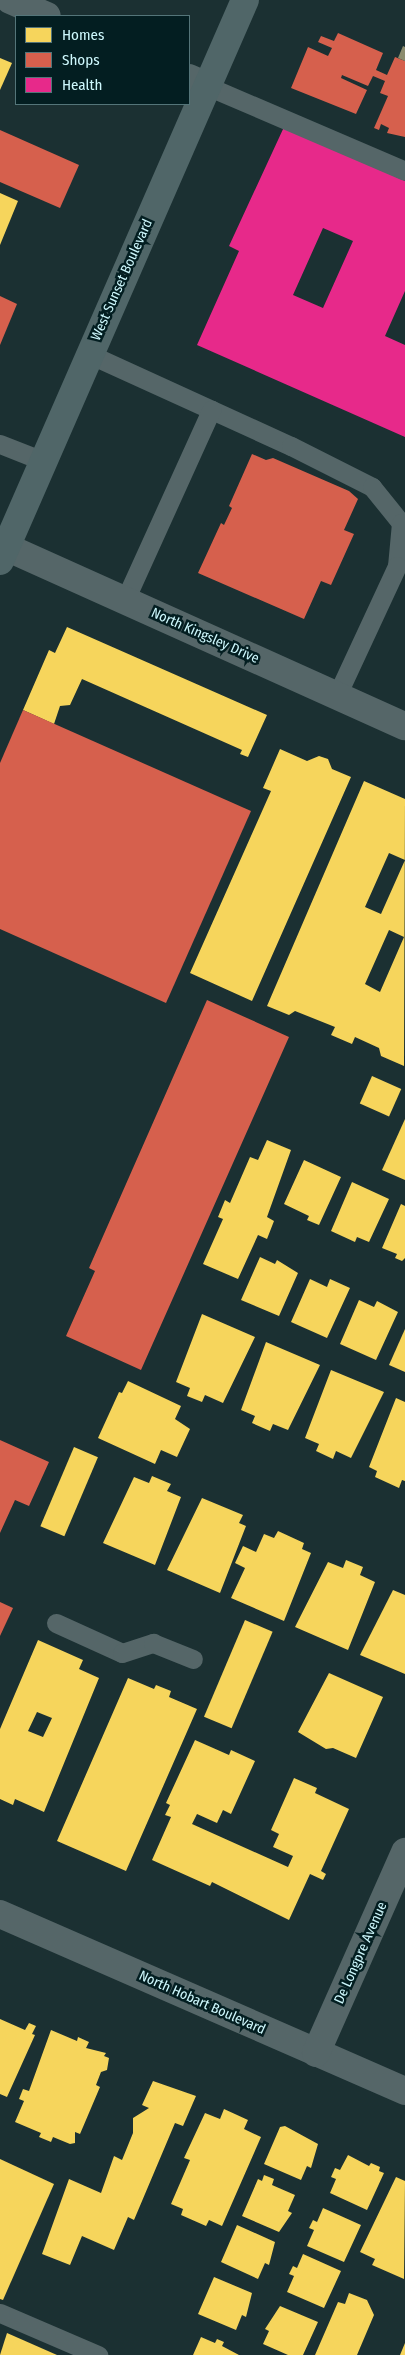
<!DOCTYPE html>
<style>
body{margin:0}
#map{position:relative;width:405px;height:2355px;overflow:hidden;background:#1b3032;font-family:"Fira Sans Condensed",sans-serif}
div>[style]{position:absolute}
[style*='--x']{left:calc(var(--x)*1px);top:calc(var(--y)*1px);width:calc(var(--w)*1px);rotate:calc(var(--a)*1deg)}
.homes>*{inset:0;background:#f6d55c;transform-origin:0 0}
.shops>*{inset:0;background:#d6604d}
.health>*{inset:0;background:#e7298a}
.industry>*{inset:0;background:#8c8c6e}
.service>*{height:19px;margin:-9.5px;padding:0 9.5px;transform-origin:9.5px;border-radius:9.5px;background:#556668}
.minor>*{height:28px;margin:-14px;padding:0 14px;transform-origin:14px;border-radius:14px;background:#556668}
.primary>*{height:28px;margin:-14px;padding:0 14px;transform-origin:14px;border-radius:14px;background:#506668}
span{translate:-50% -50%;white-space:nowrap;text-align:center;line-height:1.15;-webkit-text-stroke:5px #031e21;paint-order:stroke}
.street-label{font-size:14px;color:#cef8fd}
.legend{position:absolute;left:15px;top:15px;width:175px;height:90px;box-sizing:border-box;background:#031e21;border:1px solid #547579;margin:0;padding:6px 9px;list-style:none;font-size:15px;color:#cef8fd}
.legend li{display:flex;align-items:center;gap:10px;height:25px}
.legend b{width:25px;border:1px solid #547579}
</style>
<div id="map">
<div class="homes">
<div style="clip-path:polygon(0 58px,12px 63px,0 90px)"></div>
<div style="clip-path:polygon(0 193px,18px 201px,0 245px)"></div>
<div style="clip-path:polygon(67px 627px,267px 715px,248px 757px,240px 754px,242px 750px,82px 679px,70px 705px,60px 706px,54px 724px,23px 710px,49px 650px,55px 653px)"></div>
<div style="clip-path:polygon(280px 749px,307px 761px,319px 756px,328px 759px,332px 769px,351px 777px,252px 1001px,190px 973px,271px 791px,263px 788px)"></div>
<div style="clip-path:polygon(evenodd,364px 781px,405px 799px,404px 1066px,381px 1056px,379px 1048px,355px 1037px,352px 1044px,331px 1035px,335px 1027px,295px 1011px,289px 1015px,267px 1006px,364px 781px,389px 853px,405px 860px,381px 914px,365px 907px,389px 853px,364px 781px,389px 930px,404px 937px,380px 992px,365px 984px,389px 930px)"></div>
<div style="left:372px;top:1076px;width:32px;height:30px;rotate:24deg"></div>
<div style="clip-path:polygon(405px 1119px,405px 1180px,382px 1170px)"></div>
<div style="clip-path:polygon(267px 1140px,291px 1150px,267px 1217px,274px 1221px,267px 1239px,258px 1235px,238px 1279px,203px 1264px,223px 1219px,218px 1217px,225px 1200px,230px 1203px,250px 1157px,258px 1160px)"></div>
<div style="clip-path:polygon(304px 1160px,341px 1177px,319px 1225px,307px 1220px,309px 1216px,284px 1204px)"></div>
<div style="clip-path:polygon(352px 1182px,389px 1199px,369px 1242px,357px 1237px,355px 1242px,331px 1231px)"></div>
<div style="clip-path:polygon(401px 1204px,405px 1206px,405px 1258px,402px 1261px,395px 1258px,397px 1254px,382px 1248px)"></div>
<div style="clip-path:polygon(260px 1257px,275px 1264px,277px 1260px,298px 1273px,279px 1316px,241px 1300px)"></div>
<div style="clip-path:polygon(310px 1279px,327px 1287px,330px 1279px,350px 1288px,327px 1338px,291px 1322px)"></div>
<div style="clip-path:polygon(359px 1300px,374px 1307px,377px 1301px,398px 1312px,376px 1360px,340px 1344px)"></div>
<div style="clip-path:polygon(202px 1314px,255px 1337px,223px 1403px,205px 1395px,202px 1402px,187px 1396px,190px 1388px,176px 1382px)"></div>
<div style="clip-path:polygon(405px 1329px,405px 1372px,389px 1365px)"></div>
<div style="clip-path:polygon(266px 1342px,320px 1365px,288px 1430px,273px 1424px,270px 1431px,252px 1423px,255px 1416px,241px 1410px)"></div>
<div style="clip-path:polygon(331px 1370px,384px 1392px,351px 1458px,336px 1451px,333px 1459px,316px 1451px,319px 1444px,305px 1438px)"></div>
<div style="clip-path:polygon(128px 1381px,181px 1406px,175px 1419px,190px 1429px,177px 1457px,161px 1450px,155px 1464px,98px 1438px,119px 1392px,122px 1393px)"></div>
<div style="clip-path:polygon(396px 1398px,405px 1402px,405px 1481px,402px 1480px,399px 1488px,375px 1477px,377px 1471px,369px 1467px)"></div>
<div style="left:74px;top:1447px;width:26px;height:86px;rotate:23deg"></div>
<div style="clip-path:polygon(152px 1476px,171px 1484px,167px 1491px,181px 1497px,155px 1565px,103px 1543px,134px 1477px,149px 1483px)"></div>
<div style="clip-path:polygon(202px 1498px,243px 1515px,239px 1523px,246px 1526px,220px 1593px,167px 1570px)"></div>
<div style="clip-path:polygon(278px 1531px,304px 1543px,302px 1549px,311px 1553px,284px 1621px,231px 1598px,245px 1568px,235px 1563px,243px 1546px,256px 1552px,264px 1534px,274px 1538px)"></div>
<div style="clip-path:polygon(346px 1560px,363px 1567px,360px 1575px,375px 1582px,348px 1650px,295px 1627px,328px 1562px,343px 1568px)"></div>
<div style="clip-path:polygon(393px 1590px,405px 1595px,405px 1674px,360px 1655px)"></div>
<div style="left:245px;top:1620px;width:30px;height:105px;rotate:23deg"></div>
<div style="clip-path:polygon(evenodd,38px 1640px,83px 1660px,79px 1669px,99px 1678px,44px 1812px,15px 1799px,13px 1805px,0 1799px,0 1729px,38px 1640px,37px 1712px,52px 1718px,43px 1737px,28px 1731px,37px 1712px)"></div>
<div style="clip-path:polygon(329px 1673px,383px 1697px,356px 1758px,333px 1748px,326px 1749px,298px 1732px)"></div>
<div style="clip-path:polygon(128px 1678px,154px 1689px,156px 1685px,171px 1691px,169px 1697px,197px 1709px,126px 1871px,57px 1841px)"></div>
<div style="clip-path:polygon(195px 1740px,229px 1755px,231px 1750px,255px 1761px,231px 1814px,223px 1810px,217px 1823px,197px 1814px,192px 1824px,288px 1867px,293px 1856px,273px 1847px,279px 1834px,271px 1830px,294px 1778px,317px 1788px,315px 1793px,349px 1809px,321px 1871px,326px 1874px,323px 1880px,310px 1874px,289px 1920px,212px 1882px,210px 1886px,152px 1860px,171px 1817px,165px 1815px,170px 1805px,166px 1803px)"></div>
<div style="clip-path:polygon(0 2019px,25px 2030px,29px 2023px,36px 2026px,32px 2034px,35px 2035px,7px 2097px,0 2094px)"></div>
<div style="clip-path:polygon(51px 2030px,77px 2041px,78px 2037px,89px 2042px,86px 2048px,106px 2053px,104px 2056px,109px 2058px,107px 2070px,101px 2072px,96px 2085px,100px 2087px,83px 2127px,80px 2134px,75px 2132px,75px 2143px,70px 2144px,53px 2137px,51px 2142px,39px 2137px,41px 2133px,15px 2122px,24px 2101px,19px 2099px,23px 2089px,29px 2091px)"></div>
<div style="clip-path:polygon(153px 2081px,196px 2096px,183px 2126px,175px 2123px,134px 2220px,128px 2217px,114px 2250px,82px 2236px,70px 2265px,42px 2254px,69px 2179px,101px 2193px,114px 2156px,122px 2160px,133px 2133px,133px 2118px,149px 2108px,142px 2105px)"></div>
<div style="clip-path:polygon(224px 2109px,248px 2120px,244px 2129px,261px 2137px,222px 2226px,209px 2220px,206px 2226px,181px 2215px,183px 2209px,171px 2204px,190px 2160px,184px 2158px,205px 2113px,220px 2119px)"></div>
<div style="clip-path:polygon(285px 2126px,318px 2144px,311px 2168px,307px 2166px,301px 2180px,264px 2164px,280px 2127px)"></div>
<div style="clip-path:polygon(348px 2155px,369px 2166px,371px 2163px,380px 2167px,379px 2171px,384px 2173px,367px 2210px,330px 2193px,336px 2179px,331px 2177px,335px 2168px,340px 2170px)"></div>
<div style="clip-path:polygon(0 2159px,54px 2184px,3px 2300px,0 2299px)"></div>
<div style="clip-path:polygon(264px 2175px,274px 2179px,272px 2185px,295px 2195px,288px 2211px,292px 2213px,279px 2232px,242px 2216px,258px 2179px,262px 2181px)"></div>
<div style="clip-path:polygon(396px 2177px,405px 2181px,404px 2279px,372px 2265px,375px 2259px,360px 2252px)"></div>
<div style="clip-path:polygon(323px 2208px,361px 2225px,344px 2262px,307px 2246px,314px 2230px,309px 2228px,313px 2220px,317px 2222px)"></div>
<div style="clip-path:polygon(237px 2225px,275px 2242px,269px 2265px,265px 2263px,258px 2279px,221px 2262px)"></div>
<div style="clip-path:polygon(303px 2254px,341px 2271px,324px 2308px,287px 2292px,294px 2276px,289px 2274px,293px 2266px,297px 2268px)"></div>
<div style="clip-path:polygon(214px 2277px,252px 2293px,246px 2317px,242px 2315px,236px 2330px,198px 2314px)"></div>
<div style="clip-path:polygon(349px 2293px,367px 2300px,374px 2315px,357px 2355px,315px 2355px,338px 2302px,345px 2304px)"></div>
<div style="clip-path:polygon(280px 2306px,318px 2322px,303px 2355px,288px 2355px,263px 2344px,269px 2331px,265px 2329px)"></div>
<div style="clip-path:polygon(7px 2333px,57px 2355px,0 2355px)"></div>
<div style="clip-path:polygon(201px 2337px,215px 2343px,217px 2339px,224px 2342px,222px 2346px,239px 2355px,193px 2355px)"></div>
<div style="clip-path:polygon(405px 2343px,405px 2355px,400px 2355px)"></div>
</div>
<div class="shops">
<div style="clip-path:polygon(338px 33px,383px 53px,376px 70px,387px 75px,395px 57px,405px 61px,405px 137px,387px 133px,389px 128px,381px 124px,379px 130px,374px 128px,388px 96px,380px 93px,385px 81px,373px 76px,368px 86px,342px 75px,341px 78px,367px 90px,356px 114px,291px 88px,308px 47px,328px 56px,332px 48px,318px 42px,321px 36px,334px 41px)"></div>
<div style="clip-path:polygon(0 130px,79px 165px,60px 208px,0 182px)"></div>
<div style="clip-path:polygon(0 296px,17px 304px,0 345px)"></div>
<div style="clip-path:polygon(252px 454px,266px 460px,273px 458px,349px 491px,358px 499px,344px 530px,354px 534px,331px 585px,321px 581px,304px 619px,198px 573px,221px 523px,224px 525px,232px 508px,229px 506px)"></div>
<div style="clip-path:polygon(23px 710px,251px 811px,166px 1003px,0 929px,0 763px)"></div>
<div style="clip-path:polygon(207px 1000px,289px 1037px,141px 1370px,66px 1336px,95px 1271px,89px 1268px)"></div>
<div style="clip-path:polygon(0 1440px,49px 1462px,29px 1506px,15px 1500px,0 1533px)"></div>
<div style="clip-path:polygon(0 1602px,13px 1608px,0 1636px)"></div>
</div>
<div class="health">
<div style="clip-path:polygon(evenodd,284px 127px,405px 181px,405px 291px,385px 336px,405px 345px,405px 437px,197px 345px,239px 251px,229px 246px,284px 127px,323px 228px,353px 241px,323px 308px,293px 295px,323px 228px)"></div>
</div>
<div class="industry">
<div style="clip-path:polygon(403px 46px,405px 47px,405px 61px,398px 58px)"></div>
</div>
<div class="service">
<div style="--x:207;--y:86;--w:215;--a:23.2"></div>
<div style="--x:89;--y:354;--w:222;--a:24.5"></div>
<div style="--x:291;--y:446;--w:91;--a:26.8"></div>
<div style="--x:372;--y:487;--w:46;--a:51.1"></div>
<div style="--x:401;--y:523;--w:43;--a:95.3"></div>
<div style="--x:397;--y:566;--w:142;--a:114.9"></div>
<div style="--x:0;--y:444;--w:46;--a:21.6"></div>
<div style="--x:125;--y:600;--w:209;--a:-65.6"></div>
<div style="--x:56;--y:1623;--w:72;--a:24.4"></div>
<div style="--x:122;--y:1653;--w:33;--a:-18"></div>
<div style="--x:153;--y:1643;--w:43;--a:21.8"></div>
<div style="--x:0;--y:2313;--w:107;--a:23.2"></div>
</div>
<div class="minor">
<div style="--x:10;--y:0;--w:40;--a:23.4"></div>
<div style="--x:189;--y:78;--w:20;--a:24"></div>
<div style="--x:6;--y:547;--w:437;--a:24.2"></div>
<div style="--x:0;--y:1914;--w:442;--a:23.6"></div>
<div style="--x:316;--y:2053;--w:220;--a:-66.1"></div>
</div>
<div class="primary">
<div style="--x:0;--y:561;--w:612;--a:-66.41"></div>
</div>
<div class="street-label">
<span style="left:122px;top:280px;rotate:-66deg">West Sunset Boulevard</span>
<span style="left:205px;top:636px;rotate:24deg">North Kingsley Drive</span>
<span style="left:361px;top:1953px;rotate:-66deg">De Longpre Avenue</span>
<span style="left:202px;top:2003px;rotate:24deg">North Hobart Boulevard</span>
</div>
<ul class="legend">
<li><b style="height:14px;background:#f6d55c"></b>Homes</li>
<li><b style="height:14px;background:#d6604d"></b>Shops</li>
<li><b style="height:14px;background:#e7298a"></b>Health</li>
</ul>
</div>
